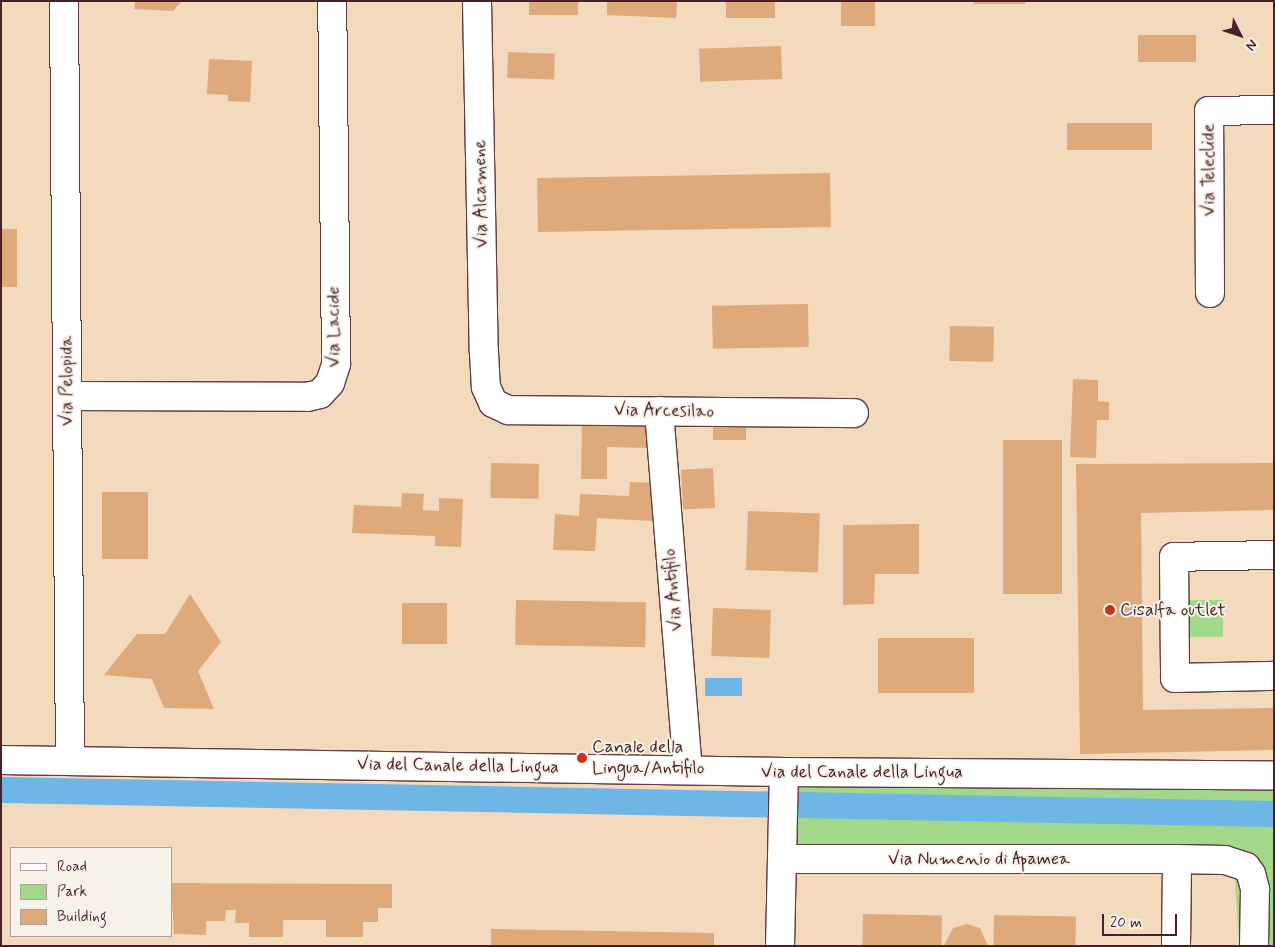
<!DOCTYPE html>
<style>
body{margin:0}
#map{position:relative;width:1275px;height:947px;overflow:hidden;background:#f3dabd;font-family:Mynerve,sans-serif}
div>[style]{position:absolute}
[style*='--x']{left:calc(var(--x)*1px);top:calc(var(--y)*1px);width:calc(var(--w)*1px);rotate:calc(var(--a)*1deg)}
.green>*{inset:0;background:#a2d88a;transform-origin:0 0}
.water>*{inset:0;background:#6eb6e6;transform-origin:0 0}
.canal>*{height:26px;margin:-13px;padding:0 13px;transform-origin:13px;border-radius:13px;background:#6eb6e6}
.building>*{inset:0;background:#deaa7c;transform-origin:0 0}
.roads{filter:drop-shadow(1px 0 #633b41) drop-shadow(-1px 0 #633b41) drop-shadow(0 1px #633b41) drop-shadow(0 -1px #633b41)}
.minor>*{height:28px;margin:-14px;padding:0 14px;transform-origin:14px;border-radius:14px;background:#fff}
.dots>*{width:14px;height:14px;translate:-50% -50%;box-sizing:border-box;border:2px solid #f7f3e8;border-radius:50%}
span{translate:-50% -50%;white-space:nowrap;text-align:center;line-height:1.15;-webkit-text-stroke:4px #f7f3e8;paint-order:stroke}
.street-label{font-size:18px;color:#4a1f2b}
.poi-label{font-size:18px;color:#4a1f2b}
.left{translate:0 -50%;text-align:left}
.frame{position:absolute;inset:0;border:2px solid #4a1f2b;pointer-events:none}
.legend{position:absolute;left:10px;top:847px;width:162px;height:90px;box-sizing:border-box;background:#f7f3e8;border:1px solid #b29e9c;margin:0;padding:6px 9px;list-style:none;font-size:15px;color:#4a1f2b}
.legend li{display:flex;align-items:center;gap:10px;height:25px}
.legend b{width:25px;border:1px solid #b29e9c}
.north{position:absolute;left:1215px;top:10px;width:50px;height:50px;-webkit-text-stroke:4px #f7f3e8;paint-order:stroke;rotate:131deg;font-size:14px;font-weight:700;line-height:20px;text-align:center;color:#4a1f2b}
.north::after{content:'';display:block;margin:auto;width:18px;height:22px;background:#4a1f2b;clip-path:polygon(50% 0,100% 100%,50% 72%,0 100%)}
.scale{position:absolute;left:1102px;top:914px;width:75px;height:22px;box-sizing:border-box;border:2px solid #4a1f2b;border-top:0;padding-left:6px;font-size:15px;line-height:18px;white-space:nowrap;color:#4a1f2b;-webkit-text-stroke:4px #f7f3e8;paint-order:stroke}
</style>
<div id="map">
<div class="green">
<div style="left:1181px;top:600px;width:42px;height:37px"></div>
<div style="clip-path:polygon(784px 772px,1274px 780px,1274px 946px,1239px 946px,1234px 863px,782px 859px)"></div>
</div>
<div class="water">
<div style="left:705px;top:678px;width:37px;height:18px"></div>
</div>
<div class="canal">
<div style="--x:1;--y:790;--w:1273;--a:1.08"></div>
</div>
<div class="building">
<div style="clip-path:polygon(135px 1px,182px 1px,173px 11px,134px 9px)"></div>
<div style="left:529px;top:1px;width:49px;height:14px"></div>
<div style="clip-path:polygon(607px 1px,677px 1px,676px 18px,607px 15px)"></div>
<div style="left:726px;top:1px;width:49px;height:17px"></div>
<div style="left:841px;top:1px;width:34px;height:25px"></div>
<div style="left:974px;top:1px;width:51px;height:3px"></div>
<div style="left:1196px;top:35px;width:27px;height:58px;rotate:90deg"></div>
<div style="left:781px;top:46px;width:33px;height:82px;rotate:88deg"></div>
<div style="left:508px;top:52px;width:47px;height:26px;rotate:2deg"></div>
<div style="clip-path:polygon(209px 59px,252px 61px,250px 102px,228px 101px,228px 95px,207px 94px)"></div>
<div style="left:1152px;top:123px;width:27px;height:85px;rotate:90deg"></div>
<div style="left:830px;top:173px;width:54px;height:293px;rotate:89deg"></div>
<div style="left:1px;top:229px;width:16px;height:58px"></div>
<div style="left:808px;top:304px;width:43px;height:96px;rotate:89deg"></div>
<div style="left:950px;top:326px;width:44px;height:35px;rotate:1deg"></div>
<div style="clip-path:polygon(1073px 379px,1098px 380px,1098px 401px,1109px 402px,1109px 420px,1097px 420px,1096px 458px,1070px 457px)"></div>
<div style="left:746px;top:424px;width:16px;height:33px;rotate:90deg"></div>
<div style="clip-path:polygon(582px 425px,650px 426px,650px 448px,607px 447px,607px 479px,581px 479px)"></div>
<div style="left:1003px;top:440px;width:59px;height:154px"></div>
<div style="left:491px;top:463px;width:48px;height:35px;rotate:1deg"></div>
<div style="clip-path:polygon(1274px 463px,1274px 510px,1141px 513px,1143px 710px,1274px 708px,1274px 750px,1080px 754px,1076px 464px)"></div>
<div style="left:713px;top:468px;width:40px;height:32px;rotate:87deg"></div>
<div style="clip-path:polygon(630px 482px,654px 483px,652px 521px,597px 518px,595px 551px,553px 550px,555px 514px,579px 516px,580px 494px,629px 496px)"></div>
<div style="left:102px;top:492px;width:46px;height:67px"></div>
<div style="clip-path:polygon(402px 493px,424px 494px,423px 510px,439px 511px,439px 498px,463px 499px,461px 547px,435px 546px,435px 536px,352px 533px,354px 505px,401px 507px)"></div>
<div style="left:748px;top:511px;width:72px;height:59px;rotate:2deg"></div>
<div style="clip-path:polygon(919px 524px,919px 574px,875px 574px,874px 604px,843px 605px,843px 525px)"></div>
<div style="clip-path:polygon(190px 594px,221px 642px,198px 671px,214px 709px,164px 708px,152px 679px,104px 675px,137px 634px,165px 634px)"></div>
<div style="left:516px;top:600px;width:130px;height:45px;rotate:1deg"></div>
<div style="left:447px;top:603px;width:41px;height:45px;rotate:90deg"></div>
<div style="left:713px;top:608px;width:58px;height:48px;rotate:2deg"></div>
<div style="left:974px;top:638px;width:55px;height:96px;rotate:90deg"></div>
<div style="clip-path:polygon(171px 883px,392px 884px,392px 908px,378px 908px,378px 922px,363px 922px,363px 937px,326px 937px,326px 920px,283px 920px,283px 937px,249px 937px,249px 923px,235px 923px,236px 910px,226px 910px,225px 921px,206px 921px,206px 935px,174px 934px)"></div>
<div style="left:863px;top:914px;width:79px;height:32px;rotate:1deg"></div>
<div style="left:994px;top:915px;width:82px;height:31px;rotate:1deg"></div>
<div style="clip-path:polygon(967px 924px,980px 928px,988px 946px,944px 946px,953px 928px)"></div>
<div style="clip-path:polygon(491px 929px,714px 933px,714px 946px,491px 946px)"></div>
</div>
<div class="roads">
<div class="minor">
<div style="--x:64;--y:1;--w:760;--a:89.55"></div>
<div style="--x:477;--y:1;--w:351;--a:88.9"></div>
<div style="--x:484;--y:352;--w:35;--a:87"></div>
<div style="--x:486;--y:387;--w:17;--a:66"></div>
<div style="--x:493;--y:403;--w:17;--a:25"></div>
<div style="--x:508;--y:410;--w:346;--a:0.5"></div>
<div style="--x:1210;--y:293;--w:182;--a:-90.3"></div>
<div style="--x:1209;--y:111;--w:65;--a:-0.9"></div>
<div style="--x:67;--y:396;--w:240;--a:0.2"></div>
<div style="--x:307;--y:397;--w:13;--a:-13"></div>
<div style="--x:320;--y:394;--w:15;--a:-48"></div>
<div style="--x:330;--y:383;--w:20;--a:-72"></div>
<div style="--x:336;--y:364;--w:363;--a:-90.6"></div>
<div style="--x:659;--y:411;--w:359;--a:85.4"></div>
<div style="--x:1274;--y:555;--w:100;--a:178.9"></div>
<div style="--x:1174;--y:557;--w:121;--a:89.5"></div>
<div style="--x:1175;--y:678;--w:99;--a:-1.2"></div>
<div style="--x:1;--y:760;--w:783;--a:0.88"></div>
<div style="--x:784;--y:772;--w:490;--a:0.4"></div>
<div style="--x:782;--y:859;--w:395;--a:0"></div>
<div style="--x:780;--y:946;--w:174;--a:-88.7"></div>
<div style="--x:1176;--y:946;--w:87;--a:-89.3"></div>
<div style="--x:1177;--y:859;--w:48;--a:1.2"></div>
<div style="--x:1225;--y:860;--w:22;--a:18"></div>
<div style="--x:1246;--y:867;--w:9;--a:54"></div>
<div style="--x:1251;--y:874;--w:16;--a:75"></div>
<div style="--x:1255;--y:889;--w:57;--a:91"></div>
</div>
</div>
<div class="dots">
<div style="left:1110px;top:610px;background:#c8321e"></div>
<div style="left:582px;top:758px;background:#c8321e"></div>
</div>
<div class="street-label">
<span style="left:1209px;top:170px;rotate:-90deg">Via Teleclide</span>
<span style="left:481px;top:194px;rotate:-91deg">Via Alcamene</span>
<span style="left:334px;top:327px;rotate:-90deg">Via Lacide</span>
<span style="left:67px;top:381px;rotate:-90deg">Via Pelopida</span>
<span style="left:664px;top:411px;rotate:1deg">Via Arcesilao</span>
<span style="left:673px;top:590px;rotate:-95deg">Via Antifilo</span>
<span style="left:458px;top:766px;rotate:1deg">Via del Canale della Lingua</span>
<span style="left:862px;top:772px">Via del Canale della Lingua</span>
<span style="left:979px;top:859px">Via Numenio di Apamea</span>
</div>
<div class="poi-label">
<span class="left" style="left:1120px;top:610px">Cisalfa outlet</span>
<span class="left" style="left:592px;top:758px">Canale della<br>Lingua/Antifilo</span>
</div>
<div class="frame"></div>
<ul class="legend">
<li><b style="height:6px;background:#fff"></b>Road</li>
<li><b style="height:14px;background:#a2d88a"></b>Park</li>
<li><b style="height:14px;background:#deaa7c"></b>Building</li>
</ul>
<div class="north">N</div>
<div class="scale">20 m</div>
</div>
